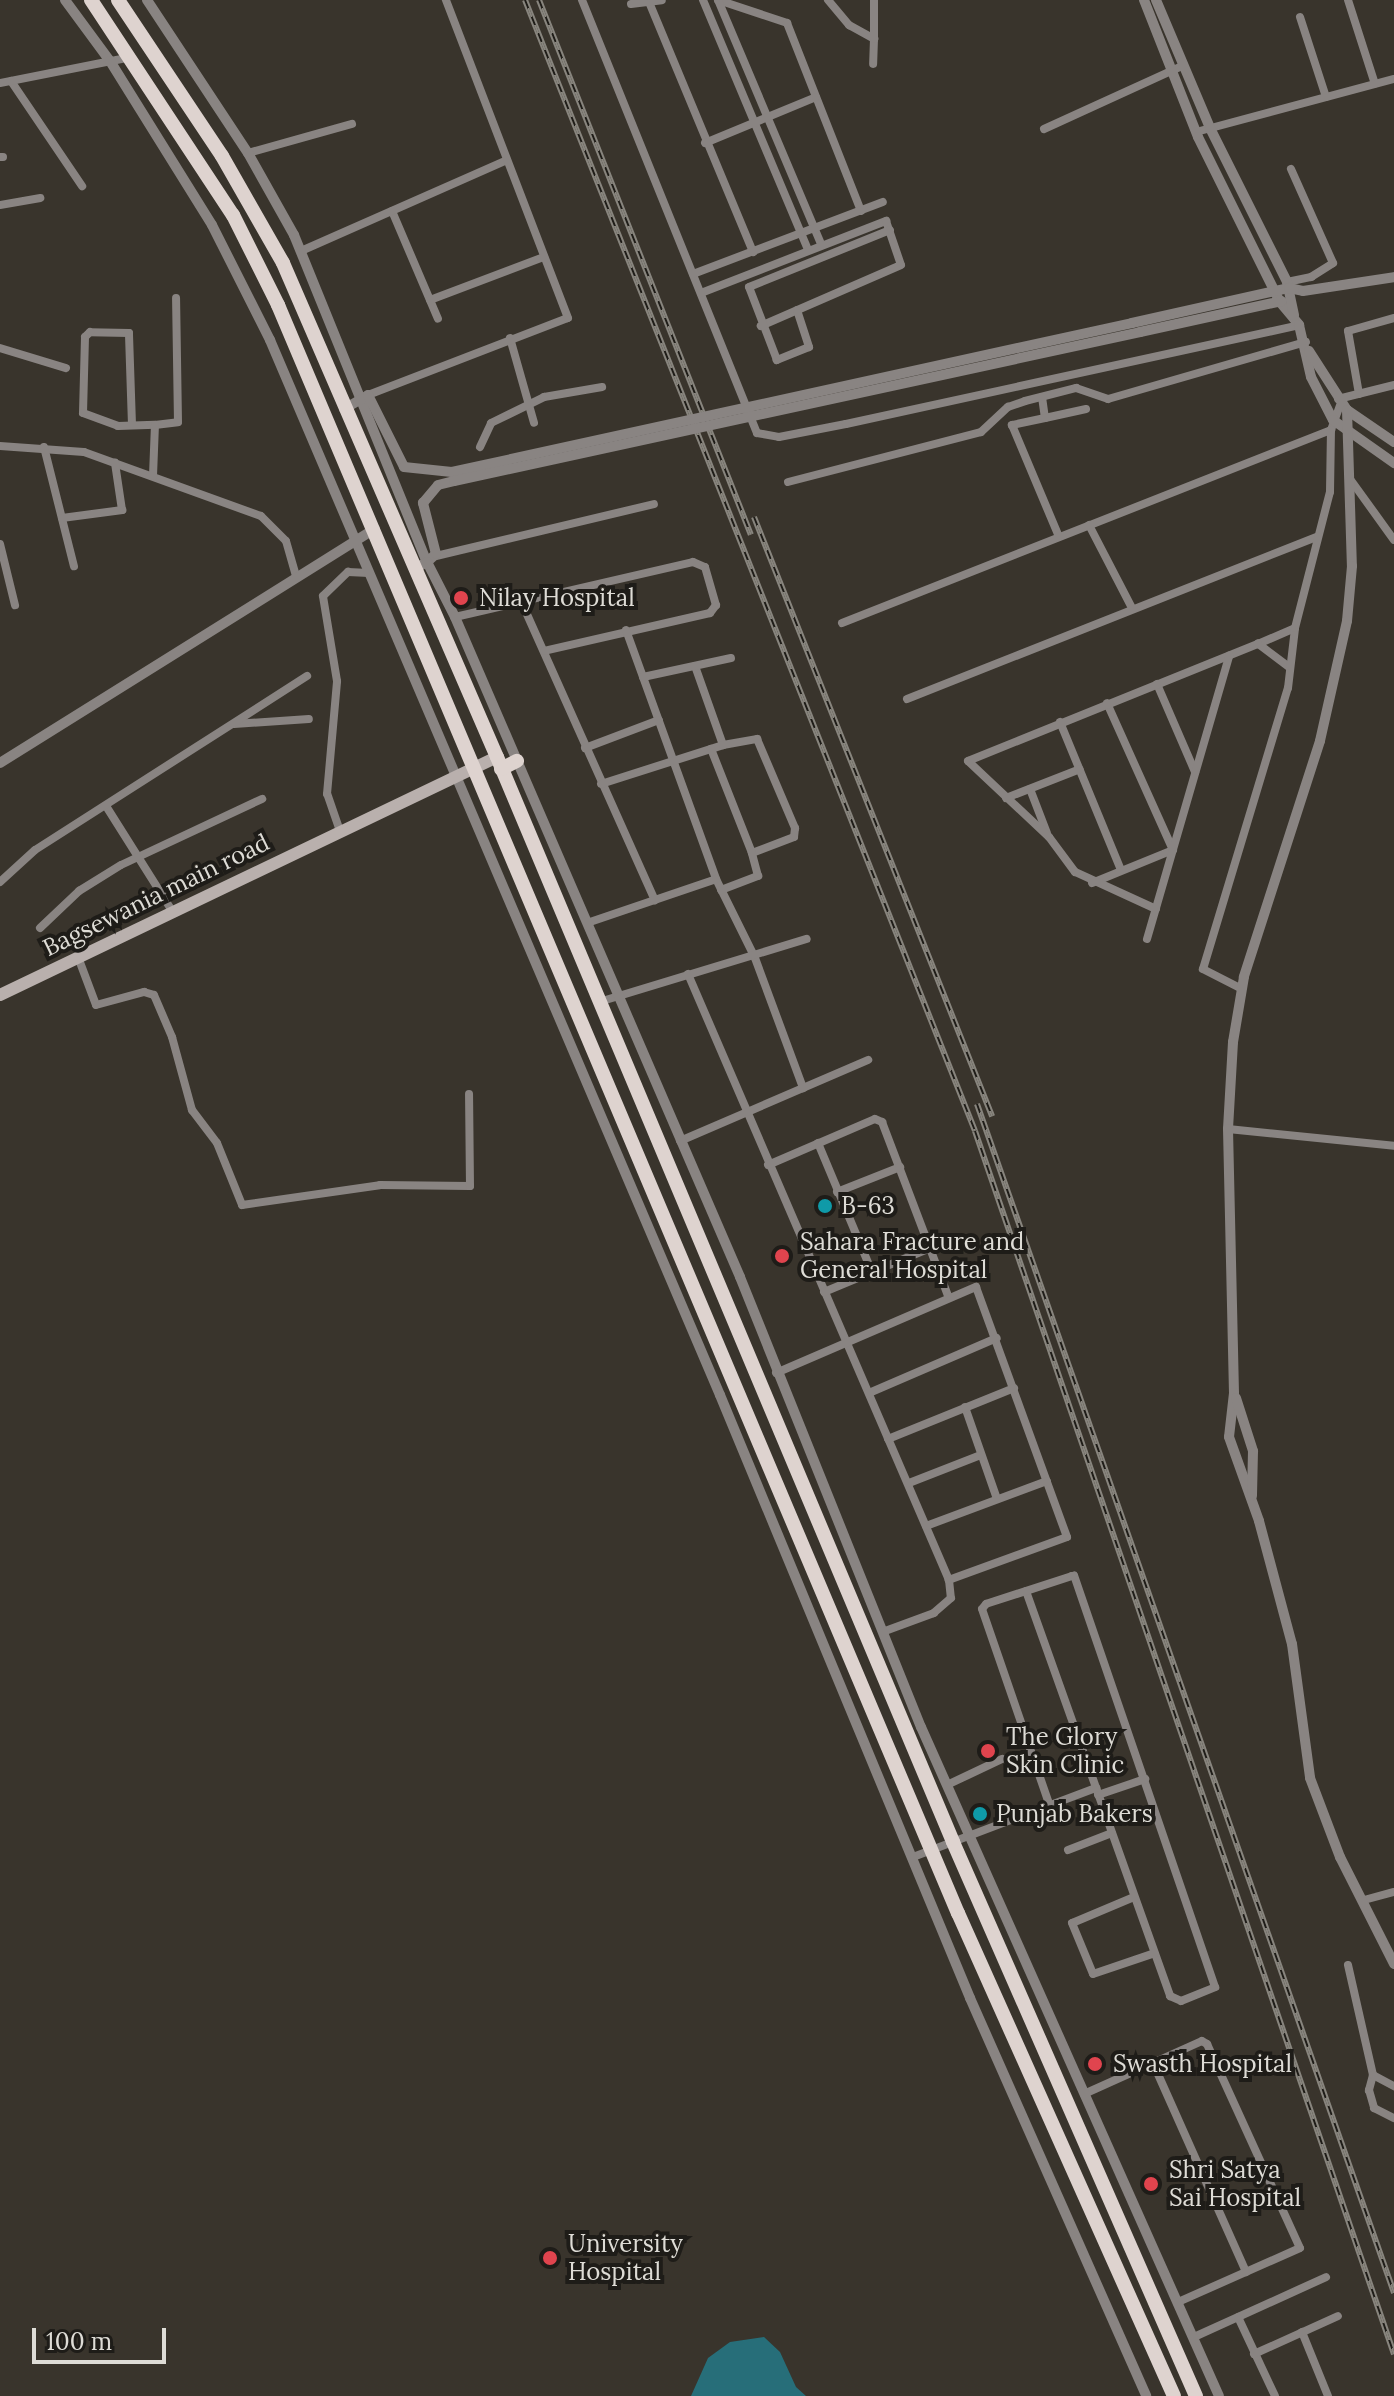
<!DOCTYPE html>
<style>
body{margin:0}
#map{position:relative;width:1394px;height:2396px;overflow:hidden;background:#39342c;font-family:Lora,serif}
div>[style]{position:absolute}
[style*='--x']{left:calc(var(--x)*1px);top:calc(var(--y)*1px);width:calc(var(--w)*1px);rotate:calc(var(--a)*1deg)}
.water>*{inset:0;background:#276e79}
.minor>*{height:8px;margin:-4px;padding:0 4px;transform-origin:4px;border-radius:4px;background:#898482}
.tertiary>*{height:10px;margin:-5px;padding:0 5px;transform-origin:5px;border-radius:5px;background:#898482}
.secondary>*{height:12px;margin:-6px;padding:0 6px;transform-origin:6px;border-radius:6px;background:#b9b0ad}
.primary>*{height:14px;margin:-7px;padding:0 7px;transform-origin:7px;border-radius:7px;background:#ded3cf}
.rail>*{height:6px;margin-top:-3px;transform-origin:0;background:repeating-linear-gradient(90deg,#1e1c18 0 9px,#88857e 0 18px);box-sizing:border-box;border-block:2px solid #88857e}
.tertiary-bridge>*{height:10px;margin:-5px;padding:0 5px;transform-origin:5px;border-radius:5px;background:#898482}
.dots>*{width:22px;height:22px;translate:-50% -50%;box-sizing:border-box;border:4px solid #1e1c18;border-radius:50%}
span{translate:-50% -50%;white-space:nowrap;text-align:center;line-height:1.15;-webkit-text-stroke:8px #1e1c18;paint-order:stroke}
.poi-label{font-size:24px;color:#dedcd6}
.left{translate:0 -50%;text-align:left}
.street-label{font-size:24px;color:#dedcd6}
.scale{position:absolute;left:32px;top:2328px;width:134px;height:36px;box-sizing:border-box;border:4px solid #dedcd6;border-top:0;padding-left:10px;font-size:24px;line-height:28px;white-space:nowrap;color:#dedcd6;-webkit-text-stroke:6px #1e1c18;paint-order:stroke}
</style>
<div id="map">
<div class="water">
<div style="clip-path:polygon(764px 2337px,780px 2352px,796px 2387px,806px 2396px,691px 2396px,708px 2358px,730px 2342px)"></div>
</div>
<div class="minor">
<div style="--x:582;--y:0;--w:467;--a:68"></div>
<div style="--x:757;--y:433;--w:22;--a:10"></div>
<div style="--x:779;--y:437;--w:68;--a:-11"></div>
<div style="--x:846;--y:424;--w:464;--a:-12.3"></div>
<div style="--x:703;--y:0;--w:271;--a:67.2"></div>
<div style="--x:718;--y:0;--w:73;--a:18.4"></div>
<div style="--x:787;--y:23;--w:202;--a:68.5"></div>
<div style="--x:718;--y:0;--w:265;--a:67.1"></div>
<div style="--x:828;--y:0;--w:33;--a:50"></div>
<div style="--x:849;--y:25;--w:29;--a:29"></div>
<div style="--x:874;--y:39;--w:25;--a:92"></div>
<div style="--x:874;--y:0;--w:39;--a:90"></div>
<div style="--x:1348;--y:0;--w:88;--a:72.2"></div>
<div style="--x:649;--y:2;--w:271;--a:67.4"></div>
<div style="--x:631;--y:4;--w:31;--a:-7"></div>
<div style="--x:1300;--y:17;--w:84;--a:72"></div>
<div style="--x:11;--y:81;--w:127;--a:55.9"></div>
<div style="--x:0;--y:83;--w:134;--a:-11.2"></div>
<div style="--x:1044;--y:129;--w:152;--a:-24.5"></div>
<div style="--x:1196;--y:132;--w:205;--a:-15"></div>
<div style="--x:705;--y:143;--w:120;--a:-22.5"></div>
<div style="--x:248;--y:153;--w:108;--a:-15.6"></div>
<div style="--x:0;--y:157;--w:3;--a:0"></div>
<div style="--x:0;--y:205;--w:41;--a:-9.9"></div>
<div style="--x:392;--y:211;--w:117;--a:66.9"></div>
<div style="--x:301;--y:251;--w:225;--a:-23.8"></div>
<div style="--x:693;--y:274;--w:203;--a:-20.8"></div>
<div style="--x:1287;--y:282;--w:25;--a:-12"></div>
<div style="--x:1311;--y:277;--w:26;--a:-32"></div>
<div style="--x:1333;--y:263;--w:103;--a:-114.1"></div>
<div style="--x:701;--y:293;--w:199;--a:-21.3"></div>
<div style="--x:886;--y:221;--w:46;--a:71.2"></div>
<div style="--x:901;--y:265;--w:153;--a:156.5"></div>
<div style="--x:430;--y:300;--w:122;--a:-20.7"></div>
<div style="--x:797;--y:310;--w:39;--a:72"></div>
<div style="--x:809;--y:347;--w:35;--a:158"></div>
<div style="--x:777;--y:360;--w:78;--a:-111"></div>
<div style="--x:749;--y:287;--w:152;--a:-22"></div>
<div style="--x:510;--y:338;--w:88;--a:74.2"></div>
<div style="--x:0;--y:348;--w:69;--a:16.9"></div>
<div style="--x:1359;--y:394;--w:64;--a:-99.9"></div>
<div style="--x:1348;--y:331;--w:48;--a:-15.8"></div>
<div style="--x:368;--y:395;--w:214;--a:-21.1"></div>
<div style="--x:568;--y:318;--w:341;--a:-111"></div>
<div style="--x:1042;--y:397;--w:21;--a:82"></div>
<div style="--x:1045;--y:418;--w:34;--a:168"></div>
<div style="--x:1012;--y:425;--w:121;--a:67.2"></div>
<div style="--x:1338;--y:399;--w:58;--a:-14"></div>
<div style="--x:1045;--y:418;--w:42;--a:-12.4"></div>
<div style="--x:132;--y:425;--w:92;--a:-91.9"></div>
<div style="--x:129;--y:333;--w:39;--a:-179"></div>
<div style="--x:90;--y:332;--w:7;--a:135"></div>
<div style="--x:85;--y:337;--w:76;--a:91.5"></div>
<div style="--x:83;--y:413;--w:37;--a:20"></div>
<div style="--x:118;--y:426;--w:37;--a:-2"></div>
<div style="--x:155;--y:425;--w:23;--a:-7"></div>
<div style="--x:178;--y:422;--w:124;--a:-90.9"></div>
<div style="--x:0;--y:446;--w:84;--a:4.1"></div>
<div style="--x:84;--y:452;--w:188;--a:19.9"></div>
<div style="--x:261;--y:516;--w:35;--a:45"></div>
<div style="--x:286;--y:541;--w:37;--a:74"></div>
<div style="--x:44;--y:447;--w:123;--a:75.9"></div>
<div style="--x:480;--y:447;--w:26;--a:-65"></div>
<div style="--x:491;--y:423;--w:59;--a:-26.1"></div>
<div style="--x:544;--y:397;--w:59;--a:-9.8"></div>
<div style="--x:153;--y:476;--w:51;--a:-87.8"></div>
<div style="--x:1350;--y:479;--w:75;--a:54.2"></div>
<div style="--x:788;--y:482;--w:199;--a:-14.5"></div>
<div style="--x:981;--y:432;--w:37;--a:-43"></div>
<div style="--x:1008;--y:407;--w:18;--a:-19"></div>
<div style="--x:1025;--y:401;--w:53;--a:-14.3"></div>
<div style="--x:1076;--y:388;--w:34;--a:19"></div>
<div style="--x:1108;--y:399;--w:206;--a:-16.1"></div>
<div style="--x:62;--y:518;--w:61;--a:-7.6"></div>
<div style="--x:122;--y:510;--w:48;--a:-98.5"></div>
<div style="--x:1089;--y:525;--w:93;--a:62.6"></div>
<div style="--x:0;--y:544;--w:63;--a:76.2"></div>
<div style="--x:436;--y:556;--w:224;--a:-13.4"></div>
<div style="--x:521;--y:601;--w:328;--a:65.9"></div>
<div style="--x:455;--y:617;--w:244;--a:-13"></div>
<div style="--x:693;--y:562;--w:13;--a:23"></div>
<div style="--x:705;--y:567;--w:40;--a:74"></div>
<div style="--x:716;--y:605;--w:10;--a:127"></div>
<div style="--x:710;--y:613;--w:170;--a:167.1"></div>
<div style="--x:842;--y:623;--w:526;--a:-21.54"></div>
<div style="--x:1331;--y:430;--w:29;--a:-70"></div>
<div style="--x:626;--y:630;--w:265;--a:70.1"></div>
<div style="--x:716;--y:879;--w:88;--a:63.7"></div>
<div style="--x:755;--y:958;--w:139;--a:69.7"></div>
<div style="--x:695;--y:666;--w:84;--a:70.5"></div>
<div style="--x:1289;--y:667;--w:39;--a:-143"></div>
<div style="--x:1258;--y:644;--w:40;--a:-23.4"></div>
<div style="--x:643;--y:677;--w:90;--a:-12.2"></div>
<div style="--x:1157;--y:684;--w:96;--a:66.6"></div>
<div style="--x:907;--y:699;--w:441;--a:-21.6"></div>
<div style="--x:1060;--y:722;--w:160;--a:67.6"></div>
<div style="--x:234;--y:724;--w:75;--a:-3.8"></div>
<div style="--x:585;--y:748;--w:79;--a:-20.7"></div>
<div style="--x:601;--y:784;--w:128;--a:-17.7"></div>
<div style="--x:723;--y:745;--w:35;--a:-10"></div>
<div style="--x:757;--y:739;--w:97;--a:66.9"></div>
<div style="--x:795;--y:828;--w:9;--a:96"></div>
<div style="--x:794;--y:837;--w:45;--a:159.1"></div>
<div style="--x:752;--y:853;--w:112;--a:-111.5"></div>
<div style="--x:1030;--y:789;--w:47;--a:68.9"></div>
<div style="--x:1006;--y:798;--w:79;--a:-21.4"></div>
<div style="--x:106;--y:806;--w:124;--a:57.8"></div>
<div style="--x:340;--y:831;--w:39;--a:-109"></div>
<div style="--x:327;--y:794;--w:113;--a:-84.9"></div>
<div style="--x:337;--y:681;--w:86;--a:-99.4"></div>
<div style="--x:323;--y:596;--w:35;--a:-44"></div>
<div style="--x:348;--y:572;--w:21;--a:3"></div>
<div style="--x:0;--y:882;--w:47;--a:-42.4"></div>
<div style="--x:35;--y:850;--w:323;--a:-32.6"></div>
<div style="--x:1092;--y:883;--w:87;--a:-22.2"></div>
<div style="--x:1173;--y:850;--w:161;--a:-114.2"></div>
<div style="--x:721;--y:890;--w:40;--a:-21"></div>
<div style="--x:758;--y:876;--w:24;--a:-105"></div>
<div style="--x:1156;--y:909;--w:89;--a:-155.4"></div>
<div style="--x:1075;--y:872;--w:44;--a:-126.6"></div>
<div style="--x:1049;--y:837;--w:111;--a:-136.8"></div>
<div style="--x:968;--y:761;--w:313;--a:-22"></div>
<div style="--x:587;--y:923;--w:136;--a:-18.8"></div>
<div style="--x:40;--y:928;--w:54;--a:-43.5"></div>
<div style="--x:79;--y:891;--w:49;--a:-31.8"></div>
<div style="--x:121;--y:865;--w:156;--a:-25.1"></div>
<div style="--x:1147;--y:939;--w:295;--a:-73.8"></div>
<div style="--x:78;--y:957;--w:51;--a:69.4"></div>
<div style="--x:96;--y:1005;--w:50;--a:-15.2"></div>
<div style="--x:144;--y:992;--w:10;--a:17"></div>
<div style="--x:154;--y:995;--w:46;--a:66.8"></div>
<div style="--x:172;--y:1037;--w:76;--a:74.7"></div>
<div style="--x:192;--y:1110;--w:41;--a:52.9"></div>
<div style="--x:217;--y:1143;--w:67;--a:68"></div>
<div style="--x:242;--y:1205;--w:139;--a:-8.2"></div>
<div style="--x:380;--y:1185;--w:90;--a:0.6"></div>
<div style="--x:470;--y:1186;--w:92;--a:-90.6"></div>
<div style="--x:688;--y:974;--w:660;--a:66.7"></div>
<div style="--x:949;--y:1580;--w:18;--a:84"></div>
<div style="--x:951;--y:1598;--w:23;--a:139"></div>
<div style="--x:934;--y:1613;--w:55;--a:159.9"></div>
<div style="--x:1242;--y:989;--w:44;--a:-152.9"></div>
<div style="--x:1203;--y:969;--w:294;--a:-73.2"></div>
<div style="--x:1288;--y:688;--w:60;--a:-83.3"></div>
<div style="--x:1295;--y:628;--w:140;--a:-75.6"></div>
<div style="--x:1330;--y:492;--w:62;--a:-89.1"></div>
<div style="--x:599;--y:1002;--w:217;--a:-16.9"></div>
<div style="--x:1228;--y:1129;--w:167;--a:5.8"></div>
<div style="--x:680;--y:1141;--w:205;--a:-23.3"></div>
<div style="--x:818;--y:1143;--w:140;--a:67.3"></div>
<div style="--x:768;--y:1165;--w:116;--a:-23.3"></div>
<div style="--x:875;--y:1119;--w:8;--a:23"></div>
<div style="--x:882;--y:1122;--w:188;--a:69.2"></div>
<div style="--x:837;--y:1192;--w:68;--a:-21.6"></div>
<div style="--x:824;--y:1292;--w:115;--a:-22.5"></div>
<div style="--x:776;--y:1373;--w:218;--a:-23.3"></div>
<div style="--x:976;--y:1287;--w:266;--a:70"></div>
<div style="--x:1067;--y:1537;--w:126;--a:160"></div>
<div style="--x:869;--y:1393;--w:139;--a:-23.3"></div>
<div style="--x:965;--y:1407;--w:97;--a:70.8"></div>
<div style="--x:888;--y:1439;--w:136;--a:-22"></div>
<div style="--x:909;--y:1483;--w:77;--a:-21.3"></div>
<div style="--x:926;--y:1526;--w:129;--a:-20.4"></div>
<div style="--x:1026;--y:1591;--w:430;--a:70.4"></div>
<div style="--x:1170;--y:1996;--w:12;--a:24"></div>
<div style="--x:1181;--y:2001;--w:37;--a:-22"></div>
<div style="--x:1215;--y:1987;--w:435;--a:-108.9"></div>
<div style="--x:1074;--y:1576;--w:2;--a:180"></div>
<div style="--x:1072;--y:1576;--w:90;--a:162"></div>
<div style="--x:986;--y:1604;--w:6;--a:129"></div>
<div style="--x:982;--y:1609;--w:208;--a:71"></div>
<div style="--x:947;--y:1785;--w:61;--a:-25.3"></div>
<div style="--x:1098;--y:1795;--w:50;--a:-18.8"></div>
<div style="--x:1068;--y:1850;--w:47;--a:-21.1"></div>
<div style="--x:913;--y:1857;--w:196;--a:-20.7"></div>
<div style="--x:1134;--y:1897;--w:67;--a:157.2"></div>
<div style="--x:1072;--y:1923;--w:55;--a:67.6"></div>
<div style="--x:1093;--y:1974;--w:65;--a:-18.7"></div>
<div style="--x:1364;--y:1900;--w:31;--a:-15"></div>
<div style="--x:1348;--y:1965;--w:113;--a:77.2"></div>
<div style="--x:1373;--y:2075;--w:16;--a:105"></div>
<div style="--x:1369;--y:2090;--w:19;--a:74"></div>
<div style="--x:1374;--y:2108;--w:22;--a:27"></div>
<div style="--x:1153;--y:2063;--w:229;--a:66"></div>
<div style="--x:1373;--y:2075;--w:24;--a:28"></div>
<div style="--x:1084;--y:2094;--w:129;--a:-24.2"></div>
<div style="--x:1202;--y:2041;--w:6;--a:31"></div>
<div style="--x:1207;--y:2044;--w:224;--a:65.5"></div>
<div style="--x:1300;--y:2248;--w:133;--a:156.1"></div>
<div style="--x:1238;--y:2317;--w:87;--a:64.9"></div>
<div style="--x:1302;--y:2332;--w:69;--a:67.9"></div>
<div style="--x:1194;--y:2337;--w:145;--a:-24.4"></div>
<div style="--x:1254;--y:2354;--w:92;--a:-24.3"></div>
</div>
<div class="tertiary">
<div style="--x:65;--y:0;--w:76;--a:53.6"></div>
<div style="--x:110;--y:61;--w:193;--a:58.1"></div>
<div style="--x:212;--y:225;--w:129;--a:63.2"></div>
<div style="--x:270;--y:340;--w:1147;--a:66.9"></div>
<div style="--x:720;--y:1395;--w:653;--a:67.48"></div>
<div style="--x:970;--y:1998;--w:435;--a:66.1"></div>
<div style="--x:147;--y:0;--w:183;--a:56.6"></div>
<div style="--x:248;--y:153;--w:94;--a:60.7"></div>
<div style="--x:294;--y:235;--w:353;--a:67.9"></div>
<div style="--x:427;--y:562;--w:12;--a:-42"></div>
<div style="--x:436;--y:554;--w:53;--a:-104.3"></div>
<div style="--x:423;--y:503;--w:23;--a:-50"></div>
<div style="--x:438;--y:485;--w:16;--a:-14"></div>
<div style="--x:1144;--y:0;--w:147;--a:68.5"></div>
<div style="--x:1198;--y:137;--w:184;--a:63.6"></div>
<div style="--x:1280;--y:302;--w:30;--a:50"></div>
<div style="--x:1299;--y:325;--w:53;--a:77"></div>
<div style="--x:1311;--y:377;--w:48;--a:62.9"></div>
<div style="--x:1333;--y:420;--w:75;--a:35.2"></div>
<div style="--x:1156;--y:0;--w:139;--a:67.1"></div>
<div style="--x:1210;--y:128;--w:172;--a:63.4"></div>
<div style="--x:1287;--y:282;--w:34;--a:78"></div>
<div style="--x:1132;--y:323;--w:161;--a:-12.6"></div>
<div style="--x:1289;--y:288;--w:14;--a:12"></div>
<div style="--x:1303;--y:291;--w:92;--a:-8.7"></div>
<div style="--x:1140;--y:332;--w:145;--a:-12.3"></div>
<div style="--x:1309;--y:351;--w:70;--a:57.2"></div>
<div style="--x:1347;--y:410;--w:57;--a:34.2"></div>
<div style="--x:344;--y:409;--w:28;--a:-30"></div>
<div style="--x:368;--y:395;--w:80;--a:63.4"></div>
<div style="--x:404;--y:467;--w:48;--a:5.9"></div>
<div style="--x:1347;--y:410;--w:156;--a:88.2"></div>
<div style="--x:1352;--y:566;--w:55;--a:95.2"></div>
<div style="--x:1347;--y:621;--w:123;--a:102.7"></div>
<div style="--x:1320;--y:741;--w:248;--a:107.9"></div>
<div style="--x:1244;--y:977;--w:66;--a:99.6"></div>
<div style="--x:1233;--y:1042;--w:87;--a:93.3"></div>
<div style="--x:1228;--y:1129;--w:264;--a:88.7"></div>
<div style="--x:1234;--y:1393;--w:44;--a:96.5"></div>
<div style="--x:1229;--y:1437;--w:89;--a:70.3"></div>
<div style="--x:1259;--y:1521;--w:127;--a:75"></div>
<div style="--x:1292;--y:1644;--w:135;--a:82.3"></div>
<div style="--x:1310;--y:1778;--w:85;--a:69.2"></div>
<div style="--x:1340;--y:1857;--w:120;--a:63.2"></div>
<div style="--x:414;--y:569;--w:15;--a:-28"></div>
<div style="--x:427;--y:562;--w:62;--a:63"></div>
<div style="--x:455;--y:617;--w:719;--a:66.64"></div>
<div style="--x:740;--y:1277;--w:485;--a:68.1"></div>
<div style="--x:921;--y:1727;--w:732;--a:65.99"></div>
<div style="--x:0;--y:763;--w:442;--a:-32"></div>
<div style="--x:1236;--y:1398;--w:56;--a:72.2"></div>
<div style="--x:1253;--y:1451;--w:45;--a:91.3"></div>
</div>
<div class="secondary">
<div style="--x:0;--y:995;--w:551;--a:-25.59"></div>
</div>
<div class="primary">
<div style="--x:91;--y:0;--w:258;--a:56.6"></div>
<div style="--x:233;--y:215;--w:101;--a:63.4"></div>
<div style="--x:278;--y:305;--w:1746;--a:67.08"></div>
<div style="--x:958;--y:1913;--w:529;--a:65.91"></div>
<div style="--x:118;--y:0;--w:187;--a:56.3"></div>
<div style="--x:222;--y:156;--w:123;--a:60.3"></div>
<div style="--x:283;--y:263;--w:538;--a:66.58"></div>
<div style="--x:497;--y:757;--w:1177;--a:67.2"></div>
<div style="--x:953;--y:1842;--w:605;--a:66.32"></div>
<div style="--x:501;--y:769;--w:18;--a:-27"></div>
</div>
<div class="rail">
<div style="--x:525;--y:0;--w:1217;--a:68.3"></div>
<div style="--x:975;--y:1131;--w:1293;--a:71.09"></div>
<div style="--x:539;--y:0;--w:575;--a:68.38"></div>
<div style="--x:754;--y:517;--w:645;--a:68.33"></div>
<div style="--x:977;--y:1104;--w:1260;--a:70.67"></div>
</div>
<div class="tertiary-bridge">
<div style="--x:452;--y:472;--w:696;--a:-12.36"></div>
<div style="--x:454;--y:481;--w:702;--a:-12.25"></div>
</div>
<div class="dots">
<div style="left:461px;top:598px;background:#e0444e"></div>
<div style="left:825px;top:1206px;background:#0f9aa8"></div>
<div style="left:782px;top:1256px;background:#e0444e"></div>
<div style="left:988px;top:1751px;background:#e0444e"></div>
<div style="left:980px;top:1814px;background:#0f9aa8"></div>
<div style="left:1095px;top:2064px;background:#e0444e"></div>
<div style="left:1151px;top:2184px;background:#e0444e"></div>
<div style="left:550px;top:2258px;background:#e0444e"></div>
</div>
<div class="poi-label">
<span class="left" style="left:479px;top:598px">Nilay Hospital</span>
<span class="left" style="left:841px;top:1206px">B-63</span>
<span class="left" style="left:800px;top:1256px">Sahara Fracture and<br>General Hospital</span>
<span class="left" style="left:1006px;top:1751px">The Glory<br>Skin Clinic</span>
<span class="left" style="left:996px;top:1814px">Punjab Bakers</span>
<span class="left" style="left:1113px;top:2064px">Swasth Hospital</span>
<span class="left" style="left:1169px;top:2184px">Shri Satya<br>Sai Hospital</span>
<span class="left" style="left:568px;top:2258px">University<br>Hospital</span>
</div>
<div class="street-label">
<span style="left:156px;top:895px;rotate:-26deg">Bagsewania main road</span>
</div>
<div class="scale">100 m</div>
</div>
